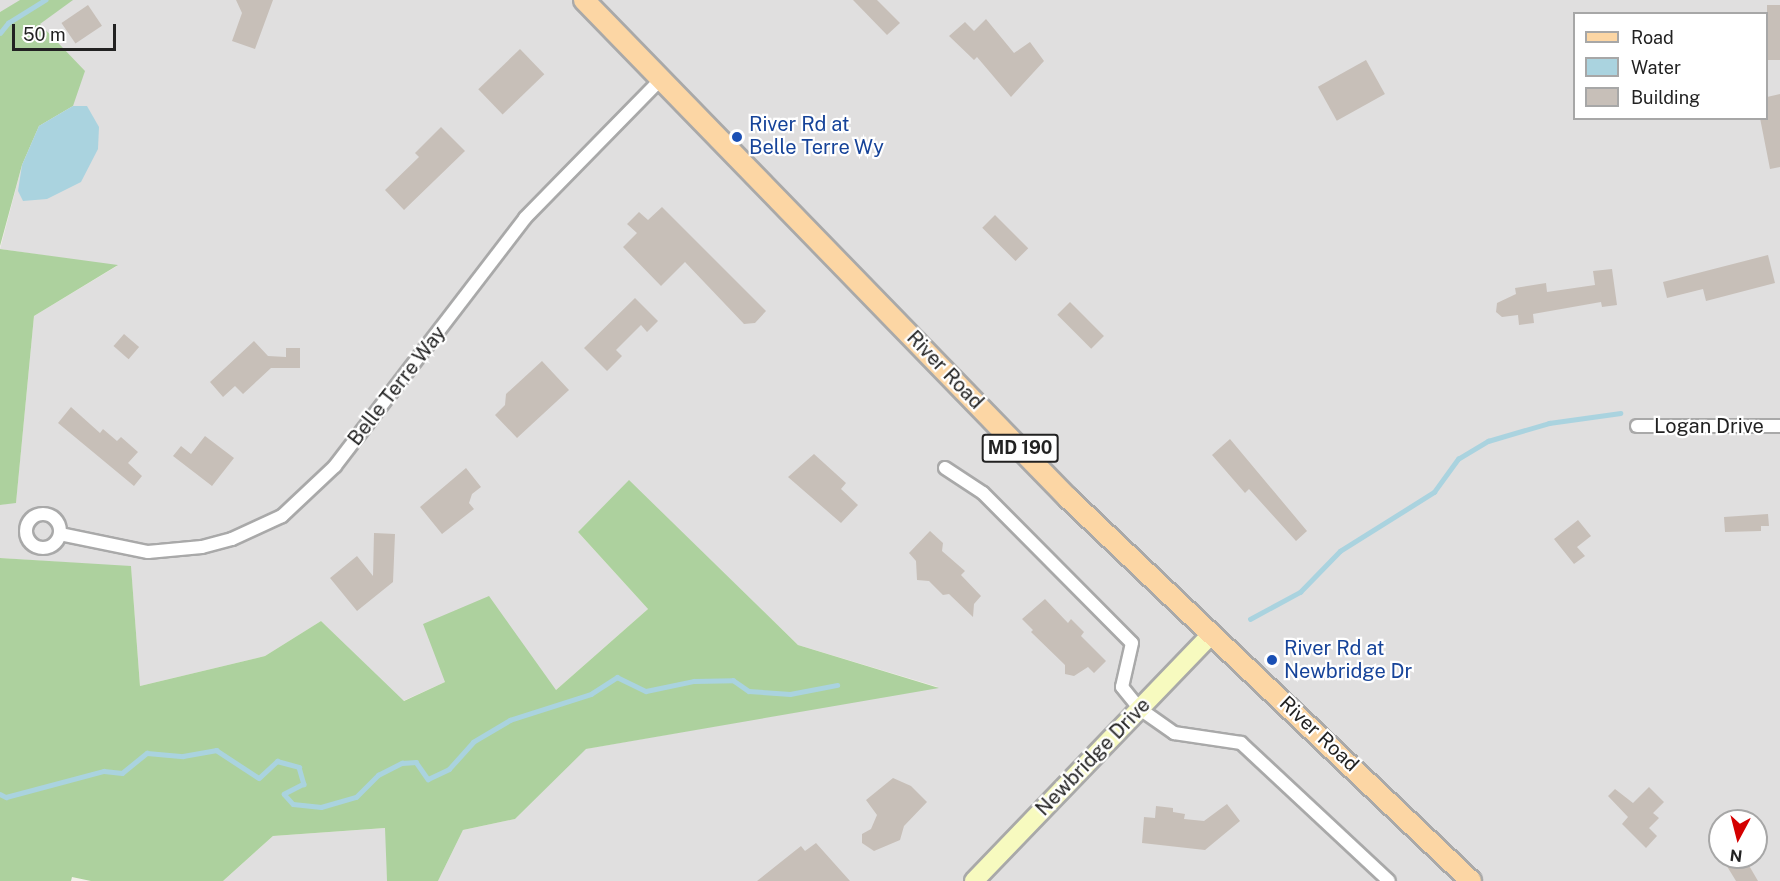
<!DOCTYPE html>
<style>
body{margin:0}
#map{position:relative;width:1780px;height:881px;overflow:hidden;background:#f2efe9;font-family:"Public Sans",sans-serif}
div>[style]{position:absolute}
[style*='--x']{left:calc(var(--x)*1px);top:calc(var(--y)*1px);width:calc(var(--w)*1px);rotate:calc(var(--a)*1deg)}
.residential>*{inset:0;background:#e0dfdf}
.forest>*{inset:0;background:#add19e}
.water>*{inset:0;background:#aad3df}
.stream>*{height:4.5px;margin:-2.25px;padding:0 2.25px;transform-origin:2.25px;border-radius:2.25px;background:#aad3df}
.building>*{inset:0;background:#c7bfb8;transform-origin:0 0}
.roads{filter:drop-shadow(2px 0 #a9a9a9) drop-shadow(-2px 0 #a9a9a9) drop-shadow(0 2px #a9a9a9) drop-shadow(0 -2px #a9a9a9)}
.street>*{height:12px;margin:-6px;padding:0 6px;transform-origin:6px;border-radius:6px;background:#fff}
.street>.ring{margin:-6px;padding:0;box-sizing:content-box;background:none;border:12px solid #fff;border-radius:50%}
.secondary>*{height:18px;margin:-9px;padding:0 9px;transform-origin:9px;border-radius:9px;background:#f7fabf}
.primary>*{height:20px;margin:-10px;padding:0 10px;transform-origin:10px;border-radius:10px;background:#fcd6a4}
.dots>*{width:16px;height:16px;translate:-50% -50%;box-sizing:border-box;border:3px solid #fff;border-radius:50%}
span{translate:-50% -50%;white-space:nowrap;text-align:center;line-height:1.15;-webkit-text-stroke:4.5px #fff;paint-order:stroke}
.shield-label span{padding:2px 4px;background:#fff;border:2px solid;border-radius:4px;-webkit-text-stroke-width:0}
.shield-label{font-size:18px;color:#222;font-weight:700}
.transit-label{font-size:20px;color:#164399}
.left{translate:0 -50%;text-align:left}
.street-label{font-size:20px;color:#222}
.legend{position:absolute;left:1573px;top:12px;width:195px;height:108px;box-sizing:border-box;background:#fff;border:2px solid #a7a7a7;margin:0;padding:8px 10px;list-style:none;font-size:18px;color:#222}
.legend li{display:flex;align-items:center;gap:12px;height:30px}
.legend b{width:30px;border:2px solid #a7a7a7}
.north{position:absolute;left:1708px;top:809px;width:60px;height:60px;box-sizing:border-box;background:#fff;border:2px solid #a7a7a7;border-radius:50%;rotate:187deg;font-size:16px;font-weight:700;line-height:24px;text-align:center;color:#222}
.north::after{content:'';display:block;margin:auto;width:21px;height:27px;background:#d40000;clip-path:polygon(50% 0,100% 100%,50% 72%,0 100%)}
.scale{position:absolute;left:12px;top:24px;width:104px;height:27px;box-sizing:border-box;border:3px solid #222;border-top:0;padding-left:8px;font-size:18px;line-height:21px;white-space:nowrap;color:#222;-webkit-text-stroke:4px #fff;paint-order:stroke}
</style>
<div id="map">
<div class="residential">
<div style="clip-path:polygon(evenodd,0 0,1780px 0,1780px 881px,438px 881px,463px 830px,515px 819px,585px 749px,938px 687px,798px 645px,629px 481px,578px 532px,648px 609px,556px 690px,445px 682px,403px 701px,321px 621px,265px 656px,140px 686px,131px 567px,0 558px,0 505px,16px 502px,34px 316px,117px 266px,0 249px,22px 165px,39px 126px,73px 106px,18px 2px,0 12px,0 0,1574px 14px,1766px 14px,1766px 118px,1574px 118px,1574px 14px,0 0,1720px 821px,1756px 821px,1756px 857px,1720px 857px,1720px 821px)"></div>
<div style="clip-path:polygon(386px 828px,387px 881px,223px 881px,273px 836px)"></div>
</div>
<div class="forest">
<div style="clip-path:polygon(20px 0,73px 0,40px 24px,85px 71px,73px 106px,39px 126px,22px 165px,0 246px,0 12px)"></div>
<div style="clip-path:polygon(0 249px,118px 265px,34px 316px,16px 503px,0 505px)"></div>
<div style="clip-path:polygon(629px 480px,798px 645px,939px 688px,586px 749px,515px 819px,463px 830px,438px 881px,387px 881px,385px 828px,273px 836px,223px 881px,91px 881px,72px 877px,71px 881px,0 881px,0 558px,131px 566px,140px 686px,265px 656px,321px 621px,404px 701px,445px 682px,423px 624px,489px 596px,556px 690px,648px 609px,578px 532px)"></div>
</div>
<div class="water">
<div style="clip-path:polygon(73px 106px,87px 106px,99px 127px,98px 149px,81px 182px,47px 199px,23px 201px,18px 191px,22px 165px,39px 126px)"></div>
</div>
<div class="stream">
<div style="--x:0;--y:33;--w:13;--a:-51"></div>
<div style="--x:8;--y:23;--w:44;--a:-31.9"></div>
<div style="--x:1250;--y:619;--w:57;--a:-28.4"></div>
<div style="--x:1300;--y:592;--w:57;--a:-45.7"></div>
<div style="--x:1340;--y:551;--w:111;--a:-32.1"></div>
<div style="--x:1434;--y:492;--w:41;--a:-54"></div>
<div style="--x:1458;--y:459;--w:35;--a:-31"></div>
<div style="--x:1488;--y:441;--w:64;--a:-16.4"></div>
<div style="--x:1549;--y:423;--w:72;--a:-8"></div>
<div style="--x:0;--y:794;--w:7;--a:27"></div>
<div style="--x:6;--y:797;--w:101;--a:-14.9"></div>
<div style="--x:104;--y:771;--w:18;--a:6"></div>
<div style="--x:122;--y:773;--w:32;--a:-39"></div>
<div style="--x:147;--y:753;--w:36;--a:5"></div>
<div style="--x:183;--y:756;--w:34;--a:-10"></div>
<div style="--x:216;--y:750;--w:51;--a:33.1"></div>
<div style="--x:259;--y:778;--w:25;--a:-43"></div>
<div style="--x:277;--y:761;--w:23;--a:15"></div>
<div style="--x:299;--y:767;--w:18;--a:74"></div>
<div style="--x:304;--y:784;--w:22;--a:153"></div>
<div style="--x:284;--y:794;--w:13;--a:48"></div>
<div style="--x:293;--y:804;--w:28;--a:6"></div>
<div style="--x:321;--y:807;--w:36;--a:-16"></div>
<div style="--x:356;--y:797;--w:31;--a:-45"></div>
<div style="--x:378;--y:775;--w:27;--a:-27"></div>
<div style="--x:402;--y:763;--w:14;--a:-4"></div>
<div style="--x:416;--y:762;--w:21;--a:55"></div>
<div style="--x:428;--y:779;--w:23;--a:-25"></div>
<div style="--x:449;--y:769;--w:36;--a:-48"></div>
<div style="--x:473;--y:742;--w:43;--a:-30.7"></div>
<div style="--x:510;--y:720;--w:85;--a:-17.8"></div>
<div style="--x:591;--y:694;--w:31;--a:-33"></div>
<div style="--x:617;--y:677;--w:32;--a:26"></div>
<div style="--x:646;--y:691;--w:49;--a:-11.8"></div>
<div style="--x:694;--y:681;--w:39;--a:-1"></div>
<div style="--x:733;--y:680;--w:19;--a:35"></div>
<div style="--x:749;--y:691;--w:41;--a:4.2"></div>
<div style="--x:790;--y:694;--w:48;--a:-10.8"></div>
</div>
<div class="building">
<div style="clip-path:polygon(236px 0,273px 0,255px 49px,232px 41px,242px 13px)"></div>
<div style="clip-path:polygon(853px 0,877px 0,900px 23px,887px 35px)"></div>
<div style="left:88px;top:5px;width:25px;height:32px;rotate:56deg"></div>
<div style="left:1767px;top:5px;width:13px;height:55px"></div>
<div style="clip-path:polygon(986px 19px,1014px 53px,1030px 42px,1044px 61px,1011px 97px,977px 57px,974px 60px,949px 36px,965px 22px,974px 31px)"></div>
<div style="left:520px;top:49px;width:35px;height:58px;rotate:46deg"></div>
<div style="left:1366px;top:60px;width:39px;height:55px;rotate:61deg"></div>
<div style="clip-path:polygon(1780px 94px,1780px 167px,1770px 169px,1760px 118px,1767px 118px,1767px 97px)"></div>
<div style="clip-path:polygon(441px 127px,465px 151px,404px 210px,385px 190px,419px 157px,415px 153px)"></div>
<div style="clip-path:polygon(662px 207px,766px 311px,755px 323px,744px 324px,685px 262px,661px 286px,623px 247px,637px 233px,627px 224px,639px 212px,648px 220px)"></div>
<div style="left:995px;top:215px;width:47px;height:18px;rotate:45deg"></div>
<div style="clip-path:polygon(1768px 255px,1775px 283px,1706px 301px,1703px 289px,1667px 298px,1663px 282px)"></div>
<div style="clip-path:polygon(1612px 269px,1617px 305px,1602px 307px,1601px 302px,1533px 314px,1534px 323px,1519px 325px,1518px 315px,1502px 317px,1496px 312px,1497px 303px,1516px 294px,1515px 288px,1546px 283px,1547px 292px,1595px 285px,1593px 271px)"></div>
<div style="clip-path:polygon(635px 298px,658px 321px,647px 332px,641px 325px,616px 350px,622px 356px,607px 371px,584px 348px)"></div>
<div style="left:1070px;top:302px;width:48px;height:18px;rotate:45deg"></div>
<div style="left:124px;top:334px;width:20px;height:16px;rotate:41deg"></div>
<div style="clip-path:polygon(254px 341px,268px 356px,286px 357px,286px 348px,300px 348px,300px 368px,271px 368px,243px 394px,235px 386px,223px 397px,210px 382px)"></div>
<div style="clip-path:polygon(542px 361px,569px 390px,517px 438px,495px 415px,505px 405px,506px 394px)"></div>
<div style="clip-path:polygon(71px 407px,100px 433px,103px 429px,117px 441px,121px 437px,138px 452px,128px 463px,142px 476px,134px 486px,58px 423px)"></div>
<div style="clip-path:polygon(205px 436px,234px 458px,212px 486px,173px 456px,181px 446px,191px 454px)"></div>
<div style="clip-path:polygon(1230px 439px,1307px 531px,1296px 541px,1249px 489px,1245px 493px,1212px 455px)"></div>
<div style="clip-path:polygon(814px 454px,846px 483px,841px 489px,858px 505px,841px 523px,788px 477px)"></div>
<div style="clip-path:polygon(466px 468px,481px 487px,472px 494px,469px 503px,474px 509px,442px 534px,420px 507px)"></div>
<div style="clip-path:polygon(1768px 514px,1769px 526px,1761px 526px,1761px 531px,1725px 532px,1724px 517px)"></div>
<div style="clip-path:polygon(1578px 520px,1591px 536px,1577px 547px,1585px 556px,1574px 564px,1554px 539px)"></div>
<div style="clip-path:polygon(930px 531px,943px 543px,942px 551px,965px 571px,961px 575px,981px 596px,974px 604px,973px 617px,949px 594px,943px 595px,929px 581px,917px 580px,916px 561px,909px 553px)"></div>
<div style="clip-path:polygon(374px 533px,395px 534px,393px 582px,357px 611px,330px 578px,357px 556px,373px 576px)"></div>
<div style="clip-path:polygon(1045px 599px,1068px 623px,1071px 619px,1084px 632px,1081px 636px,1106px 661px,1094px 673px,1088px 667px,1074px 676px,1065px 674px,1065px 665px,1031px 632px,1033px 630px,1022px 619px)"></div>
<div style="clip-path:polygon(893px 778px,911px 786px,927px 802px,904px 826px,900px 840px,874px 851px,862px 843px,862px 834px,871px 829px,877px 815px,866px 800px)"></div>
<div style="clip-path:polygon(1649px 787px,1664px 802px,1653px 813px,1659px 818px,1649px 828px,1657px 836px,1646px 848px,1622px 824px,1628px 817px,1608px 796px,1615px 789px,1633px 803px)"></div>
<div style="clip-path:polygon(1227px 804px,1240px 821px,1205px 850px,1142px 843px,1144px 817px,1155px 818px,1156px 806px,1173px 808px,1173px 812px,1185px 814px,1184px 819px,1204px 821px)"></div>
<div style="clip-path:polygon(816px 843px,850px 881px,757px 881px,801px 846px,805px 851px)"></div>
<div style="clip-path:polygon(1734px 857px,1744px 857px,1758px 881px,1736px 881px,1725px 863px)"></div>
</div>
<div class="roads">
<div class="street">
<div style="--x:1637;--y:426;--w:143;--a:0"></div>
<div style="--x:945;--y:468;--w:45;--a:33.3"></div>
<div style="--x:983;--y:493;--w:211;--a:45.2"></div>
<div style="--x:1132;--y:643;--w:45;--a:102.8"></div>
<div style="--x:1122;--y:687;--w:28;--a:51"></div>
<div style="--x:1140;--y:709;--w:42;--a:35.2"></div>
<div style="--x:1174;--y:733;--w:68;--a:8.5"></div>
<div style="--x:1241;--y:743;--w:202;--a:43"></div>
<div class="ring" style="left:26px;top:514px;width:22px;height:22px"></div>
<div style="--x:60;--y:534;--w:90;--a:11.6"></div>
<div style="--x:148;--y:552;--w:54;--a:-5.3"></div>
<div style="--x:202;--y:547;--w:31;--a:-15"></div>
<div style="--x:232;--y:539;--w:55;--a:-24.7"></div>
<div style="--x:282;--y:516;--w:73;--a:-43.3"></div>
<div style="--x:335;--y:466;--w:312;--a:-52.5"></div>
<div style="--x:525;--y:218;--w:193;--a:-45.6"></div>
</div>
<div class="secondary">
<div style="--x:974;--y:881;--w:343;--a:-46.1"></div>
</div>
<div class="primary">
<div style="--x:584;--y:0;--w:694;--a:45.82"></div>
<div style="--x:1068;--y:498;--w:556;--a:43.54"></div>
</div>
</div>
<div class="dots">
<div style="left:737px;top:137px;background:#1a4fb4"></div>
<div style="left:1272px;top:660px;background:#1a4fb4"></div>
</div>
<div class="shield-label">
<span style="left:1020px;top:448px">MD 190</span>
</div>
<div class="transit-label">
<span class="left" style="left:749px;top:136px">River Rd at<br>Belle Terre Wy</span>
<span class="left" style="left:1284px;top:660px">River Rd at<br>Newbridge Dr</span>
</div>
<div class="street-label">
<span style="left:945px;top:370px;rotate:46deg">River Road</span>
<span style="left:397px;top:386px;rotate:-52deg">Belle Terre Way</span>
<span style="left:1709px;top:426px">Logan Drive</span>
<span style="left:1319px;top:734px;rotate:43deg">River Road</span>
<span style="left:1093px;top:757px;rotate:-46deg">Newbridge Drive</span>
</div>
<ul class="legend">
<li><b style="height:8px;background:#fcd6a4"></b>Road</li>
<li><b style="height:16px;background:#aad3df"></b>Water</li>
<li><b style="height:16px;background:#c7bfb8"></b>Building</li>
</ul>
<div class="north">N</div>
<div class="scale">50 m</div>
</div>
